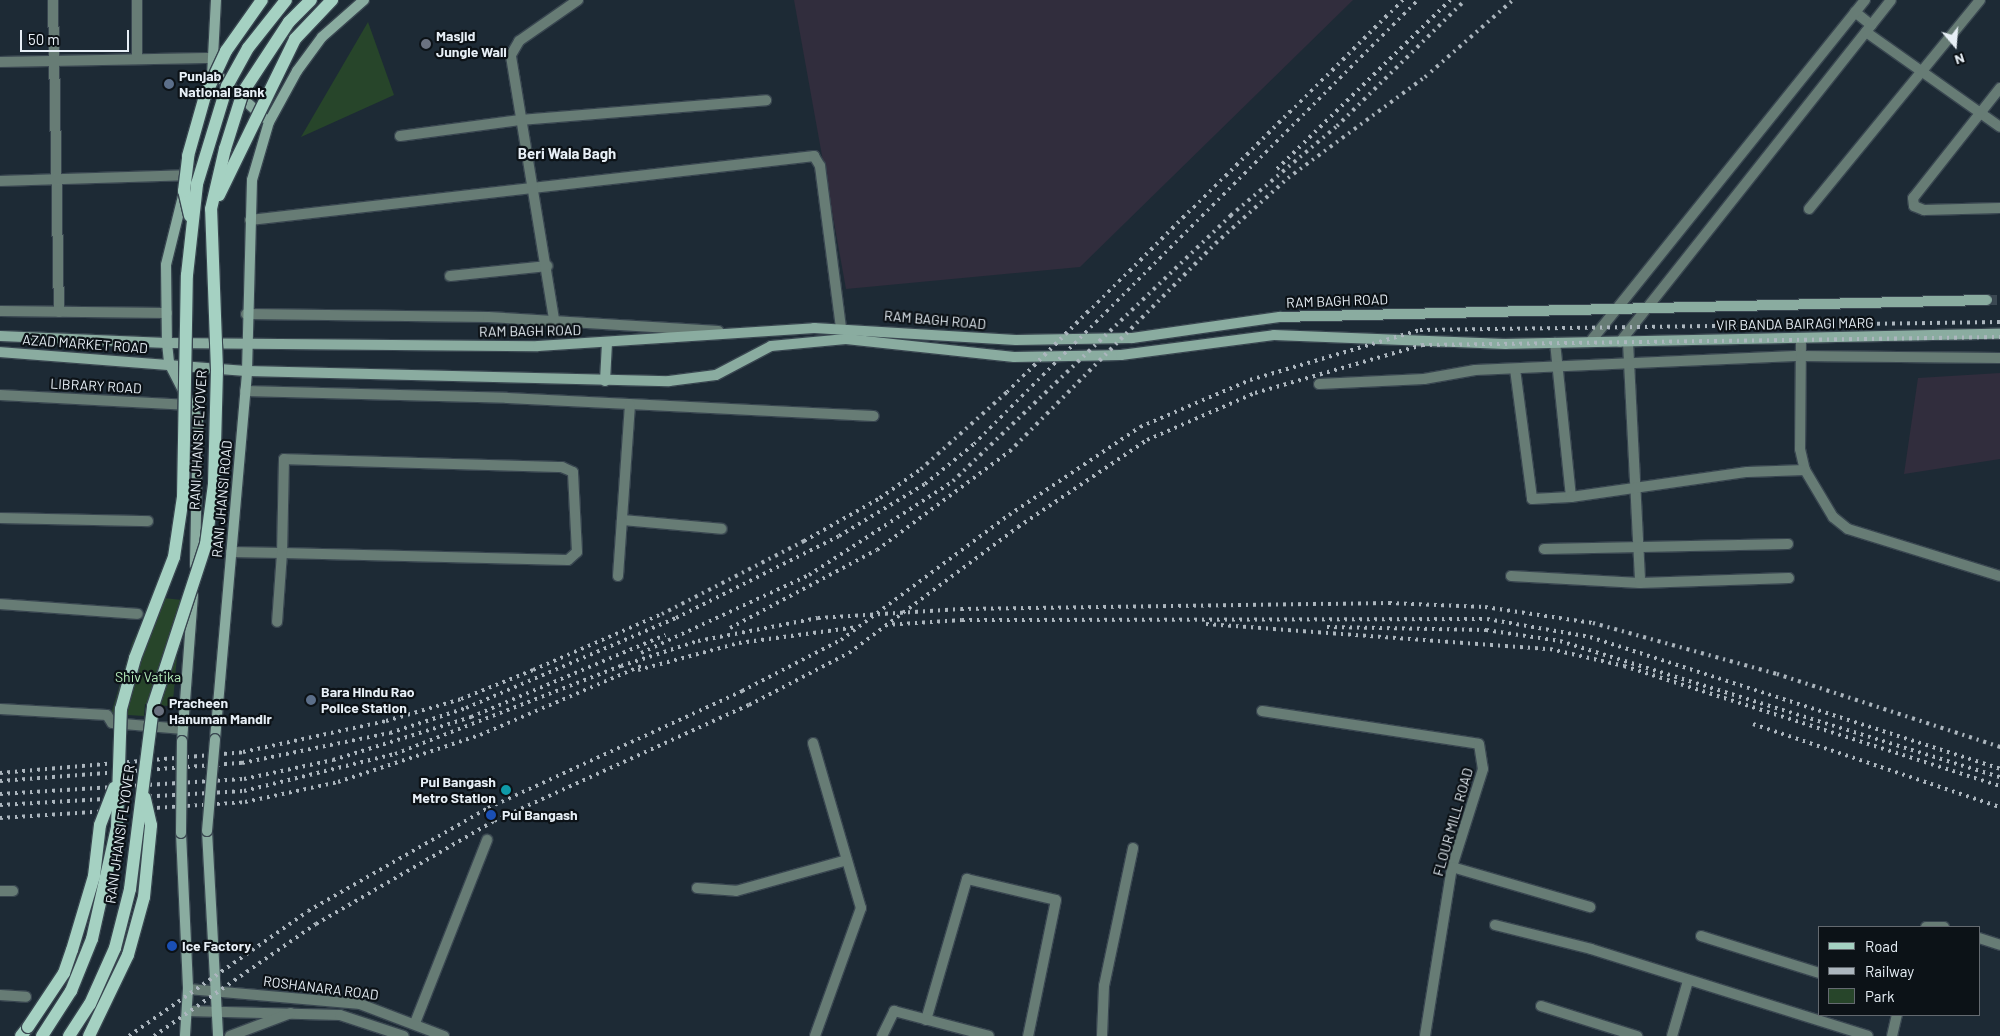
<!DOCTYPE html>
<style>
body{margin:0}
#map{position:relative;width:2000px;height:1036px;overflow:hidden;background:#1d2a35;font-family:Barlow,sans-serif}
div>[style]{position:absolute}
[style*='--x']{left:calc(var(--x)*1px);top:calc(var(--y)*1px);width:calc(var(--w)*1px);rotate:calc(var(--a)*1deg)}
.commercial>*{inset:0;background:#312d3d}
.green>*{inset:0;background:#27452a}
.secondary-tunnel>*{height:10px;margin-top:-5px;transform-origin:0;background:repeating-linear-gradient(90deg,#3b4852 0 10px,transparent 0 15px)}
.roads{filter:drop-shadow(1px 0 #394650) drop-shadow(-1px 0 #394650) drop-shadow(0 1px #394650) drop-shadow(0 -1px #394650)}
.minor>*{height:10px;margin:-5px;padding:0 5px;transform-origin:5px;border-radius:5px;background:#677c75}
.tertiary>*{height:10px;margin:-5px;padding:0 5px;transform-origin:5px;border-radius:5px;background:#677c75}
.secondary>*{height:10px;margin:-5px;padding:0 5px;transform-origin:5px;border-radius:5px;background:#8aaca0}
.primary>*{height:12px;margin:-6px;padding:0 6px;transform-origin:6px;border-radius:6px;background:#a5d1c2}
.rail>*{height:4px;margin-top:-2px;transform-origin:0;background:repeating-linear-gradient(90deg,#acb6be 0 2.5px,transparent 0 7.5px)}
.bridges{filter:drop-shadow(1px 0 #394650) drop-shadow(-1px 0 #394650) drop-shadow(0 1px #394650) drop-shadow(0 -1px #394650)}
.secondary-bridge>*{height:10px;margin:-5px;padding:0 5px;transform-origin:5px;border-radius:5px;background:#8aaca0}
.primary-bridge>*{height:12px;margin:-6px;padding:0 6px;transform-origin:6px;border-radius:6px;background:#a5d1c2}
.dots>*{width:14px;height:14px;translate:-50% -50%;box-sizing:border-box;border:2px solid #0c1217;border-radius:50%}
span{translate:-50% -50%;white-space:nowrap;text-align:center;line-height:1.15;-webkit-text-stroke:4.5px #0c1217;paint-order:stroke}
.poi-label{font-size:14px;color:#e7eff6;font-weight:700}
.left{translate:0 -50%;text-align:left}
.right{translate:-100% -50%;text-align:right}
.street-label{font-size:14px;color:#e7eff6}
.park-label{font-size:14px;color:#b4ecb9}
.neighbourhood-label{font-size:15px;color:#e7eff6;font-weight:700}
.legend{position:absolute;left:1818px;top:926px;width:162px;height:90px;box-sizing:border-box;background:#0c1217;border:1px solid #646a70;margin:0;padding:6px 9px;list-style:none;font-size:15px;color:#e7eff6}
.legend li{display:flex;align-items:center;gap:10px;height:25px}
.legend b{width:25px;border:1px solid #646a70}
.north{position:absolute;left:1930px;top:20px;width:50px;height:50px;-webkit-text-stroke:4px #0c1217;paint-order:stroke;rotate:162deg;font-size:14px;font-weight:700;line-height:20px;text-align:center;color:#e7eff6}
.north::after{content:'';display:block;margin:auto;width:18px;height:22px;background:#e7eff6;clip-path:polygon(50% 0,100% 100%,50% 72%,0 100%)}
.scale{position:absolute;left:20px;top:30px;width:109px;height:22px;box-sizing:border-box;border:2px solid #e7eff6;border-top:0;padding-left:6px;font-size:15px;line-height:18px;white-space:nowrap;color:#e7eff6;-webkit-text-stroke:4px #0c1217;paint-order:stroke}
</style>
<div id="map">
<div class="commercial">
<div style="clip-path:polygon(794px 0,1353px 0,1080px 267px,846px 289px)"></div>
<div style="clip-path:polygon(2000px 373px,2000px 459px,1904px 474px,1918px 378px)"></div>
</div>
<div class="green">
<div style="clip-path:polygon(368px 22px,394px 95px,301px 137px)"></div>
<div style="clip-path:polygon(154px 597px,182px 600px,173px 701px,168px 701px,168px 706px,145px 704px,144px 716px,111px 714px,132px 643px)"></div>
</div>
<div class="secondary-tunnel">
<div style="--x:1987;--y:300;--w:13;--a:0"></div>
</div>
<div class="roads">
<div class="minor">
<div style="--x:53;--y:0;--w:312;--a:88.9"></div>
<div style="--x:137;--y:0;--w:58;--a:90"></div>
<div style="--x:1866;--y:32;--w:164;--a:35.3"></div>
<div style="--x:0;--y:62;--w:214;--a:-1.1"></div>
<div style="--x:2000;--y:88;--w:140;--a:128.3"></div>
<div style="--x:1913;--y:198;--w:8;--a:83"></div>
<div style="--x:1914;--y:206;--w:11;--a:22"></div>
<div style="--x:1924;--y:210;--w:76;--a:-1.5"></div>
<div style="--x:400;--y:136;--w:121;--a:-7.6"></div>
<div style="--x:520;--y:120;--w:247;--a:-4.6"></div>
<div style="--x:0;--y:181;--w:188;--a:-1.8"></div>
<div style="--x:1809;--y:209;--w:270;--a:-50.7"></div>
<div style="--x:250;--y:220;--w:568;--a:-6.47"></div>
<div style="--x:814;--y:156;--w:12;--a:59"></div>
<div style="--x:820;--y:166;--w:163;--a:82.6"></div>
<div style="--x:450;--y:276;--w:98;--a:-5.9"></div>
<div style="--x:0;--y:311;--w:167;--a:0.7"></div>
<div style="--x:246;--y:314;--w:242;--a:0.7"></div>
<div style="--x:488;--y:317;--w:231;--a:3.5"></div>
<div style="--x:554;--y:319;--w:267;--a:-99.3"></div>
<div style="--x:511;--y:55;--w:16;--a:-60"></div>
<div style="--x:519;--y:41;--w:72;--a:-34.8"></div>
<div style="--x:1801;--y:338;--w:111;--a:90.5"></div>
<div style="--x:1800;--y:449;--w:22;--a:77"></div>
<div style="--x:1805;--y:470;--w:55;--a:59.2"></div>
<div style="--x:1833;--y:517;--w:19;--a:39"></div>
<div style="--x:1848;--y:529;--w:159;--a:17.2"></div>
<div style="--x:1628;--y:342;--w:241;--a:87.1"></div>
<div style="--x:1515;--y:369;--w:131;--a:82.5"></div>
<div style="--x:1532;--y:499;--w:39;--a:-3"></div>
<div style="--x:1571;--y:497;--w:155;--a:-95.9"></div>
<div style="--x:1319;--y:384;--w:105;--a:-2.7"></div>
<div style="--x:1424;--y:379;--w:52;--a:-10"></div>
<div style="--x:1475;--y:370;--w:326;--a:-2.5"></div>
<div style="--x:1801;--y:356;--w:199;--a:0.6"></div>
<div style="--x:245;--y:391;--w:262;--a:1.5"></div>
<div style="--x:507;--y:398;--w:367;--a:2.8"></div>
<div style="--x:0;--y:395;--w:190;--a:3"></div>
<div style="--x:1571;--y:497;--w:178;--a:-8.1"></div>
<div style="--x:1747;--y:472;--w:58;--a:-2"></div>
<div style="--x:0;--y:518;--w:148;--a:1.2"></div>
<div style="--x:622;--y:520;--w:100;--a:5.1"></div>
<div style="--x:1544;--y:549;--w:244;--a:-1.2"></div>
<div style="--x:231;--y:552;--w:51;--a:1.1"></div>
<div style="--x:282;--y:553;--w:286;--a:1.4"></div>
<div style="--x:568;--y:560;--w:12;--a:-42"></div>
<div style="--x:577;--y:552;--w:80;--a:-92.9"></div>
<div style="--x:573;--y:472;--w:12;--a:-156"></div>
<div style="--x:562;--y:467;--w:278;--a:-178.4"></div>
<div style="--x:284;--y:459;--w:94;--a:91.2"></div>
<div style="--x:282;--y:553;--w:69;--a:94.1"></div>
<div style="--x:618;--y:576;--w:172;--a:-86"></div>
<div style="--x:1511;--y:576;--w:129;--a:3.1"></div>
<div style="--x:1640;--y:583;--w:149;--a:-1.9"></div>
<div style="--x:0;--y:604;--w:138;--a:4.1"></div>
<div style="--x:0;--y:709;--w:107;--a:3.2"></div>
<div style="--x:107;--y:715;--w:9;--a:58"></div>
<div style="--x:112;--y:723;--w:71;--a:4.8"></div>
<div style="--x:1262;--y:711;--w:219;--a:8.6"></div>
<div style="--x:1479;--y:744;--w:25;--a:81"></div>
<div style="--x:1483;--y:769;--w:103;--a:107.6"></div>
<div style="--x:1452;--y:867;--w:171;--a:99.1"></div>
<div style="--x:813;--y:743;--w:172;--a:73.8"></div>
<div style="--x:861;--y:908;--w:136;--a:109.8"></div>
<div style="--x:1452;--y:867;--w:144;--a:16.2"></div>
<div style="--x:697;--y:888;--w:39;--a:4"></div>
<div style="--x:736;--y:891;--w:115;--a:-15.6"></div>
<div style="--x:0;--y:891;--w:13;--a:0"></div>
<div style="--x:1495;--y:925;--w:99;--a:14"></div>
<div style="--x:1591;--y:949;--w:290;--a:17.4"></div>
<div style="--x:1926;--y:927;--w:18;--a:0"></div>
<div style="--x:1701;--y:936;--w:124;--a:17.4"></div>
<div style="--x:1979;--y:938;--w:22;--a:18"></div>
<div style="--x:0;--y:995;--w:26;--a:4"></div>
<div style="--x:1541;--y:1006;--w:101;--a:17.4"></div>
<div style="--x:926;--y:1020;--w:147;--a:-73.8"></div>
<div style="--x:967;--y:879;--w:91;--a:13.3"></div>
<div style="--x:1056;--y:900;--w:139;--a:101.6"></div>
<div style="--x:415;--y:1023;--w:197;--a:-68.5"></div>
<div style="--x:882;--y:1036;--w:28;--a:-64"></div>
<div style="--x:894;--y:1011;--w:98;--a:14.7"></div>
<div style="--x:1102;--y:1036;--w:50;--a:-87.7"></div>
<div style="--x:1104;--y:986;--w:141;--a:-78.1"></div>
<div style="--x:1672;--y:1036;--w:57;--a:-73.8"></div>
<div style="--x:1892;--y:1036;--w:22;--a:-77"></div>
</div>
<div class="tertiary">
<div style="--x:1855;--y:12;--w:21;--a:39"></div>
<div style="--x:1590;--y:342;--w:439;--a:-51.2"></div>
<div style="--x:1620;--y:342;--w:436;--a:-51.6"></div>
<div style="--x:188;--y:989;--w:173;--a:5"></div>
<div style="--x:360;--y:1004;--w:90;--a:20.9"></div>
<div style="--x:187;--y:1011;--w:153;--a:1.5"></div>
<div style="--x:340;--y:1015;--w:67;--a:18.2"></div>
<div style="--x:230;--y:1036;--w:65;--a:-20.7"></div>
</div>
<div class="secondary">
<div style="--x:213;--y:71;--w:69;--a:42.7"></div>
<div style="--x:212;--y:76;--w:76;--a:-87"></div>
<div style="--x:184;--y:192;--w:75;--a:103.9"></div>
<div style="--x:166;--y:265;--w:78;--a:89.3"></div>
<div style="--x:167;--y:343;--w:20;--a:84"></div>
<div style="--x:169;--y:363;--w:64;--a:63"></div>
<div style="--x:198;--y:420;--w:145;--a:91.2"></div>
<div style="--x:0;--y:336;--w:167;--a:2.4"></div>
<div style="--x:167;--y:343;--w:371;--a:0.5"></div>
<div style="--x:538;--y:346;--w:277;--a:-3.7"></div>
<div style="--x:814;--y:328;--w:202;--a:3.4"></div>
<div style="--x:1016;--y:340;--w:116;--a:-1"></div>
<div style="--x:1132;--y:338;--w:149;--a:-8.1"></div>
<div style="--x:1280;--y:317;--w:707;--a:-1.38"></div>
<div style="--x:0;--y:352;--w:248;--a:4.4"></div>
<div style="--x:247;--y:371;--w:422;--a:1.4"></div>
<div style="--x:669;--y:381;--w:47;--a:-7.3"></div>
<div style="--x:716;--y:375;--w:62;--a:-27.8"></div>
<div style="--x:771;--y:346;--w:75;--a:-5.3"></div>
<div style="--x:846;--y:339;--w:169;--a:6.1"></div>
<div style="--x:1014;--y:357;--w:107;--a:-1.1"></div>
<div style="--x:1121;--y:355;--w:154;--a:-7.4"></div>
<div style="--x:1274;--y:335;--w:232;--a:2.2"></div>
<div style="--x:1506;--y:344;--w:494;--a:-1.2"></div>
<div style="--x:605;--y:381;--w:39;--a:-87"></div>
<div style="--x:215;--y:739;--w:369;--a:-85"></div>
<div style="--x:247;--y:371;--w:191;--a:-88.5"></div>
<div style="--x:252;--y:180;--w:60;--a:-73.7"></div>
<div style="--x:269;--y:122;--w:58;--a:-61.2"></div>
<div style="--x:297;--y:71;--w:42;--a:-53.7"></div>
<div style="--x:322;--y:37;--w:56;--a:-41.4"></div>
<div style="--x:182;--y:741;--w:146;--a:-85.7"></div>
<div style="--x:207;--y:831;--w:205;--a:86.9"></div>
<div style="--x:181;--y:833;--w:156;--a:87.4"></div>
<div style="--x:188;--y:989;--w:47;--a:93.7"></div>
</div>
<div class="primary">
<div style="--x:21;--y:1036;--w:11;--a:-52"></div>
</div>
</div>
<div class="rail">
<div style="--x:1277;--y:169;--w:242;--a:-44.3"></div>
<div style="--x:1206;--y:624;--w:345;--a:4.2"></div>
<div style="--x:1550;--y:649;--w:76;--a:12.9"></div>
<div style="--x:1624;--y:666;--w:395;--a:17.7"></div>
<div style="--x:885;--y:625;--w:77;--a:-3.7"></div>
<div style="--x:962;--y:620;--w:525;--a:-0.11"></div>
<div style="--x:1487;--y:619;--w:105;--a:9.9"></div>
<div style="--x:1590;--y:637;--w:431;--a:17.8"></div>
<div style="--x:1327;--y:627;--w:159;--a:1.1"></div>
<div style="--x:1486;--y:630;--w:75;--a:8.5"></div>
<div style="--x:1560;--y:641;--w:461;--a:17.2"></div>
<div style="--x:730;--y:628;--w:166;--a:-28"></div>
<div style="--x:877;--y:550;--w:166;--a:-36.7"></div>
<div style="--x:1010;--y:451;--w:293;--a:-45.3"></div>
<div style="--x:1216;--y:243;--w:97;--a:-42.1"></div>
<div style="--x:1288;--y:178;--w:170;--a:-36.4"></div>
<div style="--x:1425;--y:77;--w:117;--a:-41.2"></div>
<div style="--x:641;--y:653;--w:185;--a:-24.9"></div>
<div style="--x:809;--y:575;--w:172;--a:-33.1"></div>
<div style="--x:953;--y:481;--w:385;--a:-43.7"></div>
<div style="--x:1231;--y:215;--w:138;--a:-40"></div>
<div style="--x:1337;--y:126;--w:180;--a:-44.5"></div>
<div style="--x:638;--y:670;--w:105;--a:-15"></div>
<div style="--x:739;--y:643;--w:120;--a:-7.7"></div>
<div style="--x:1753;--y:724;--w:261;--a:18.6"></div>
<div style="--x:0;--y:773;--w:244;--a:-4.9"></div>
<div style="--x:243;--y:752;--w:146;--a:-12.2"></div>
<div style="--x:386;--y:721;--w:78;--a:-16.3"></div>
<div style="--x:461;--y:699;--w:78;--a:-21.9"></div>
<div style="--x:533;--y:670;--w:141;--a:-23.5"></div>
<div style="--x:662;--y:614;--w:160;--a:-27.2"></div>
<div style="--x:804;--y:541;--w:87;--a:-29.5"></div>
<div style="--x:880;--y:498;--w:50;--a:-35.3"></div>
<div style="--x:921;--y:469;--w:115;--a:-41.8"></div>
<div style="--x:1007;--y:392;--w:557;--a:-44.71"></div>
<div style="--x:0;--y:781;--w:243;--a:-4.3"></div>
<div style="--x:242;--y:763;--w:151;--a:-11.5"></div>
<div style="--x:390;--y:733;--w:80;--a:-18.2"></div>
<div style="--x:466;--y:708;--w:228;--a:-23.2"></div>
<div style="--x:676;--y:618;--w:182;--a:-26.7"></div>
<div style="--x:839;--y:536;--w:100;--a:-31.2"></div>
<div style="--x:925;--y:484;--w:63;--a:-39.2"></div>
<div style="--x:974;--y:444;--w:628;--a:-45"></div>
<div style="--x:0;--y:794;--w:244;--a:-3.5"></div>
<div style="--x:244;--y:779;--w:91;--a:-12.1"></div>
<div style="--x:333;--y:760;--w:145;--a:-17.3"></div>
<div style="--x:471;--y:717;--w:211;--a:-22.9"></div>
<div style="--x:0;--y:805;--w:244;--a:-3.3"></div>
<div style="--x:244;--y:791;--w:155;--a:-13.8"></div>
<div style="--x:395;--y:754;--w:243;--a:-21.3"></div>
<div style="--x:621;--y:666;--w:81;--a:-18"></div>
<div style="--x:698;--y:641;--w:122;--a:-10.9"></div>
<div style="--x:818;--y:618;--w:143;--a:-3.6"></div>
<div style="--x:961;--y:609;--w:428;--a:-0.8"></div>
<div style="--x:1389;--y:603;--w:96;--a:2.4"></div>
<div style="--x:1485;--y:607;--w:109;--a:8.4"></div>
<div style="--x:1593;--y:623;--w:191;--a:15.5"></div>
<div style="--x:1777;--y:674;--w:235;--a:18.1"></div>
<div style="--x:0;--y:818;--w:246;--a:-3.7"></div>
<div style="--x:245;--y:802;--w:95;--a:-12.1"></div>
<div style="--x:338;--y:782;--w:150;--a:-18.3"></div>
<div style="--x:480;--y:735;--w:177;--a:-23.2"></div>
<div style="--x:129;--y:1036;--w:218;--a:-34.9"></div>
<div style="--x:308;--y:911;--w:207;--a:-29.8"></div>
<div style="--x:488;--y:808;--w:280;--a:-24.7"></div>
<div style="--x:742;--y:691;--w:111;--a:-27.3"></div>
<div style="--x:841;--y:640;--w:209;--a:-36.7"></div>
<div style="--x:1009;--y:515;--w:158;--a:-33.9"></div>
<div style="--x:1140;--y:427;--w:120;--a:-23.1"></div>
<div style="--x:1250;--y:380;--w:177;--a:-16.4"></div>
<div style="--x:1420;--y:330;--w:580;--a:-0.79"></div>
<div style="--x:154;--y:1036;--w:197;--a:-34.7"></div>
<div style="--x:316;--y:924;--w:206;--a:-30.1"></div>
<div style="--x:494;--y:821;--w:280;--a:-24.5"></div>
<div style="--x:749;--y:705;--w:113;--a:-27.5"></div>
<div style="--x:849;--y:653;--w:211;--a:-36.7"></div>
<div style="--x:1018;--y:527;--w:156;--a:-34"></div>
<div style="--x:1147;--y:440;--w:118;--a:-23.5"></div>
<div style="--x:1255;--y:393;--w:174;--a:-16"></div>
<div style="--x:1422;--y:345;--w:578;--a:-0.79"></div>
</div>
<div class="bridges">
<div class="secondary-bridge">
<div style="--x:207;--y:831;--w:92;--a:-85"></div>
<div style="--x:181;--y:833;--w:92;--a:-89.4"></div>
</div>
<div class="primary-bridge">
<div style="--x:219;--y:195;--w:174;--a:-64"></div>
<div style="--x:295;--y:39;--w:54;--a:-46.5"></div>
<div style="--x:190;--y:216;--w:26;--a:-103"></div>
<div style="--x:184;--y:191;--w:35;--a:-83"></div>
<div style="--x:188;--y:156;--w:62;--a:-74.2"></div>
<div style="--x:205;--y:96;--w:50;--a:-65"></div>
<div style="--x:226;--y:51;--w:62;--a:-54.8"></div>
<div style="--x:28;--y:1027;--w:65;--a:-56.3"></div>
<div style="--x:64;--y:973;--w:24;--a:-71"></div>
<div style="--x:72;--y:950;--w:77;--a:-73.4"></div>
<div style="--x:94;--y:876;--w:51;--a:-83.3"></div>
<div style="--x:100;--y:825;--w:40;--a:-69"></div>
<div style="--x:42;--y:1036;--w:54;--a:-57.2"></div>
<div style="--x:71;--y:991;--w:56;--a:-68"></div>
<div style="--x:92;--y:939;--w:115;--a:-77.4"></div>
<div style="--x:117;--y:827;--w:118;--a:-88.1"></div>
<div style="--x:121;--y:709;--w:53;--a:-74.6"></div>
<div style="--x:135;--y:658;--w:108;--a:-68.9"></div>
<div style="--x:174;--y:557;--w:61;--a:-81.5"></div>
<div style="--x:183;--y:497;--w:222;--a:-89"></div>
<div style="--x:187;--y:275;--w:92;--a:-83.7"></div>
<div style="--x:197;--y:184;--w:102;--a:-73"></div>
<div style="--x:227;--y:86;--w:43;--a:-61.1"></div>
<div style="--x:248;--y:48;--w:61;--a:-51.6"></div>
<div style="--x:69;--y:1036;--w:38;--a:-57"></div>
<div style="--x:90;--y:1004;--w:61;--a:-65.9"></div>
<div style="--x:115;--y:948;--w:61;--a:-75.7"></div>
<div style="--x:130;--y:889;--w:184;--a:-82.8"></div>
<div style="--x:153;--y:706;--w:170;--a:-71.9"></div>
<div style="--x:206;--y:544;--w:61;--a:-82.4"></div>
<div style="--x:214;--y:484;--w:114;--a:-88.5"></div>
<div style="--x:217;--y:370;--w:161;--a:-92.1"></div>
<div style="--x:211;--y:209;--w:62;--a:-76.9"></div>
<div style="--x:225;--y:149;--w:60;--a:-72.5"></div>
<div style="--x:243;--y:92;--w:84;--a:-56.7"></div>
<div style="--x:289;--y:22;--w:31;--a:-45"></div>
<div style="--x:89;--y:1036;--w:90;--a:-64.3"></div>
<div style="--x:128;--y:955;--w:60;--a:-74.6"></div>
<div style="--x:144;--y:897;--w:72;--a:-84.4"></div>
<div style="--x:151;--y:825;--w:28;--a:-103"></div>
</div>
</div>
<div class="dots">
<div style="left:426px;top:44px;background:#6b7280"></div>
<div style="left:169px;top:84px;background:#5c6f8a"></div>
<div style="left:311px;top:700px;background:#5c6f8a"></div>
<div style="left:159px;top:711px;background:#6b7280"></div>
<div style="left:506px;top:790px;background:#0f9aa8"></div>
<div style="left:491px;top:815px;background:#1a4fb4"></div>
<div style="left:172px;top:946px;background:#1a4fb4"></div>
</div>
<div class="poi-label">
<span class="left" style="left:436px;top:44px">Masjid<br>Jungle Wali</span>
<span class="left" style="left:179px;top:84px">Punjab<br>National Bank</span>
<span class="left" style="left:321px;top:700px">Bara Hindu Rao<br>Police Station</span>
<span class="left" style="left:169px;top:711px">Pracheen<br>Hanuman Mandir</span>
<span class="right" style="left:496px;top:790px">Pul Bangash<br>Metro Station</span>
<span class="left" style="left:502px;top:815px">Pul Bangash</span>
<span class="left" style="left:182px;top:946px">Ice Factory</span>
</div>
<div class="street-label">
<span style="left:1337px;top:301px;rotate:-2deg">RAM BAGH ROAD</span>
<span style="left:935px;top:320px;rotate:5deg">RAM BAGH ROAD</span>
<span style="left:1795px;top:324px;rotate:-1deg">VIR BANDA BAIRAGI MARG</span>
<span style="left:530px;top:331px;rotate:-1deg">RAM BAGH ROAD</span>
<span style="left:85px;top:344px;rotate:4deg">AZAD MARKET ROAD</span>
<span style="left:96px;top:386px;rotate:3deg">LIBRARY ROAD</span>
<span style="left:198px;top:440px;rotate:-87deg">RANI JHANSI FLYOVER</span>
<span style="left:222px;top:499px;rotate:-85deg">RANI JHANSI ROAD</span>
<span style="left:1453px;top:822px;rotate:-74deg">FLOUR MILL ROAD</span>
<span style="left:120px;top:834px;rotate:-82deg">RANI JHANSI FLYOVER</span>
<span style="left:321px;top:988px;rotate:7deg">ROSHANARA ROAD</span>
</div>
<div class="park-label">
<span style="left:148px;top:677px">Shiv Vatika</span>
</div>
<div class="neighbourhood-label">
<span style="left:567px;top:154px">Beri Wala Bagh</span>
</div>
<ul class="legend">
<li><b style="height:6px;background:#a5d1c2"></b>Road</li>
<li><b style="height:6px;background:#acb6be"></b>Railway</li>
<li><b style="height:14px;background:#27452a"></b>Park</li>
</ul>
<div class="north">N</div>
<div class="scale">50 m</div>
</div>
